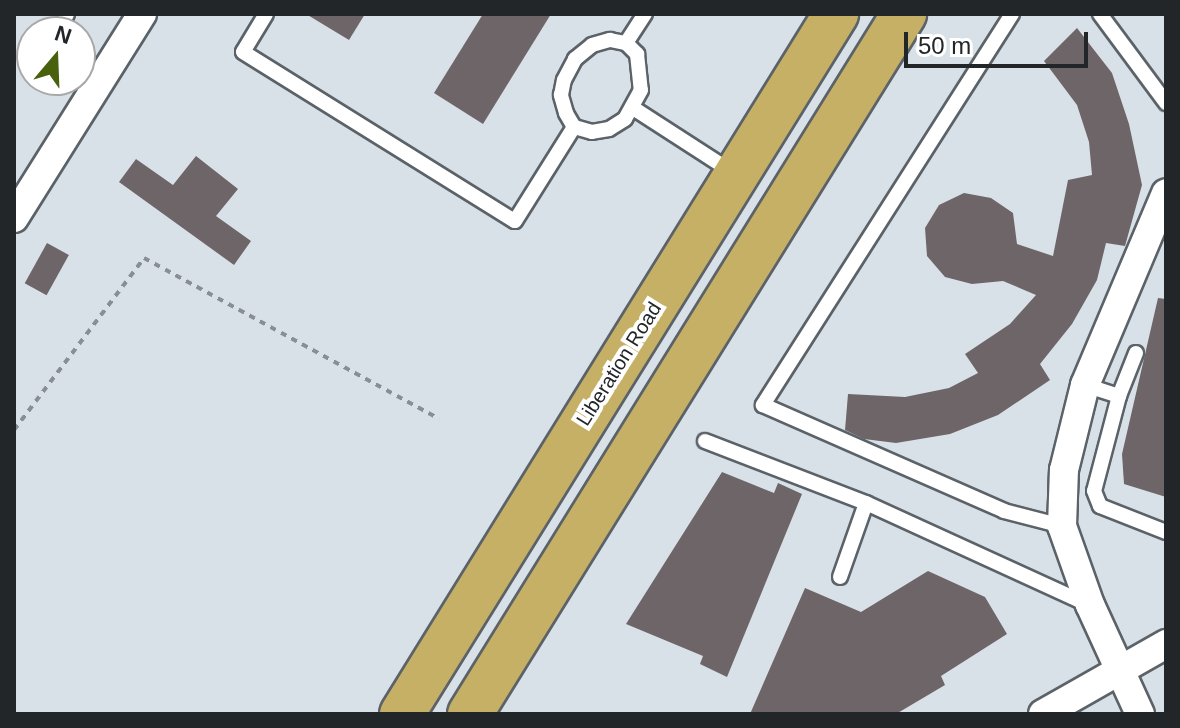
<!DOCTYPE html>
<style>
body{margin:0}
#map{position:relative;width:1180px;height:728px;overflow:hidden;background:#d9e1e8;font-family:Helvetica,sans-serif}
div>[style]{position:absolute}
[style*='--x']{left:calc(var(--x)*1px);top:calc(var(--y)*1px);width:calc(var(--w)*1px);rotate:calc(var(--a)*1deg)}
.building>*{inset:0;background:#6e6569;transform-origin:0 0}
.path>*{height:4px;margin-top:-2px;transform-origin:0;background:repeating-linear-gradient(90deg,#888e93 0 6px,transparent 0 12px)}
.roads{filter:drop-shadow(2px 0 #5b6268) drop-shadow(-2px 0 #5b6268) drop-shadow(0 2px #5b6268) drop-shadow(0 -2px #5b6268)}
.service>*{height:14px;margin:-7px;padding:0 7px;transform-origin:7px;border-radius:7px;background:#fff}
.minor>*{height:28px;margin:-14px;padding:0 14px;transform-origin:14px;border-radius:14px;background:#fff}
.trunk>*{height:44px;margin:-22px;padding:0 22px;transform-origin:22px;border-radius:22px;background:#c6b066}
span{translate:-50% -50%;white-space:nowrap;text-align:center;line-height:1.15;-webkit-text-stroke:8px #fff;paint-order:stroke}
.street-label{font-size:20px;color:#232628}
.frame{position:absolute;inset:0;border:16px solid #232628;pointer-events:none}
.north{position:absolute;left:16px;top:16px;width:80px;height:80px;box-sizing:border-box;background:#fff;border:2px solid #a7a8a9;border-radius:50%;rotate:19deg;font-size:22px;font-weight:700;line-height:32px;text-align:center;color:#232628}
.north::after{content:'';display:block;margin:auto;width:28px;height:36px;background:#49610d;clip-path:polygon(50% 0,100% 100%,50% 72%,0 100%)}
.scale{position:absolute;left:904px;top:32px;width:184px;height:36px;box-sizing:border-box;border:4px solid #232628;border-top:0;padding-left:10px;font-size:24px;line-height:28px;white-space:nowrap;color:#232628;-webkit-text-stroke:6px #fff;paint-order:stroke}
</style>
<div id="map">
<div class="building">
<div style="clip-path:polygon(306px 14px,365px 14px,349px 40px)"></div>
<div style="clip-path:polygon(483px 14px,551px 14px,483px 124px,434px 93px)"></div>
<div style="clip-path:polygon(1077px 28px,1112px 73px,1129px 124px,1142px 185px,1125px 246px,1106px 243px,1097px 280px,1072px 324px,1040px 364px,1050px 380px,998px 415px,950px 434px,896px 443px,864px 439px,845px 430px,848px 394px,905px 397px,949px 388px,978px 373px,965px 354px,1010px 324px,1036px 295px,1003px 281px,972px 284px,945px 277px,927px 256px,925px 228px,939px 205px,964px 193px,991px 198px,1013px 213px,1017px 244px,1053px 256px,1068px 180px,1092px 175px,1089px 142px,1077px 105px,1044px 61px)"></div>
<div style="clip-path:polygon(196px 156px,238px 189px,216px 216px,251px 241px,234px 265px,119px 182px,136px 159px,173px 185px)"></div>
<div style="left:47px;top:243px;width:25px;height:46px;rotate:29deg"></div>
<div style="clip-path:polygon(1158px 298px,1166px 299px,1166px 497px,1124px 484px,1122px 454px)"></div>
<div style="clip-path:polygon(722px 472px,774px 493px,778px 483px,802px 494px,727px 677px,700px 664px,703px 656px,626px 624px)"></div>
<div style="clip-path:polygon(928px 571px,985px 597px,1007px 634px,941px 676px,945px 685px,896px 714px,750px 714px,805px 588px,861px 612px)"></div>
</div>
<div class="path">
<div style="--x:14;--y:430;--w:216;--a:-52.9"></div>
<div style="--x:144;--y:258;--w:336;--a:28.6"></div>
</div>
<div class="roads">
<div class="service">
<div style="--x:266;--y:14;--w:44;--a:121.2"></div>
<div style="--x:243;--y:52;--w:320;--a:31.9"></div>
<div style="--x:515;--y:221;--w:111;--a:-57.9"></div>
<div style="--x:1012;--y:14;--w:464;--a:122.5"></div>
<div style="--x:763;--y:405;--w:263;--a:23.7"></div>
<div style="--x:1004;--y:511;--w:60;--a:14.5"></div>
<div style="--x:1100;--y:14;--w:111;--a:53.4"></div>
<div style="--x:59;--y:32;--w:20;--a:-66"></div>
<div style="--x:610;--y:40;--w:16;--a:11"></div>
<div style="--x:626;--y:43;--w:16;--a:45"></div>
<div style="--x:637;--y:54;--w:36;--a:84"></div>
<div style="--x:641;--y:90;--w:33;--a:119"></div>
<div style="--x:625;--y:119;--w:19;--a:148"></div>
<div style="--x:609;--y:129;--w:17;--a:170"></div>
<div style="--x:592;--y:132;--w:19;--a:-164"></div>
<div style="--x:574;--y:127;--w:16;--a:-120"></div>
<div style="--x:566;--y:113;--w:19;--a:-106"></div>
<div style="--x:561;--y:95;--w:15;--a:-79"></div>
<div style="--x:564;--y:80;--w:24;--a:-62"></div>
<div style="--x:575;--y:59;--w:22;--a:-39"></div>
<div style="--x:592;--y:45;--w:19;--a:-16"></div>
<div style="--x:626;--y:43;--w:35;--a:-57"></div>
<div style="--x:80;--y:63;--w:27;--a:34"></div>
<div style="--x:633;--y:108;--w:120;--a:32.8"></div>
<div style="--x:1136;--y:353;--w:46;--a:111.6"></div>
<div style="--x:1119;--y:396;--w:98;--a:104.7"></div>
<div style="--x:1094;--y:491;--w:16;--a:68"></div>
<div style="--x:1100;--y:506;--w:71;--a:21.5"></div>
<div style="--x:1085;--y:385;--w:36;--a:18"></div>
<div style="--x:705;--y:441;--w:173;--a:21.1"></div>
<div style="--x:866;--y:503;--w:245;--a:24.6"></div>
<div style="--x:840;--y:577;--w:78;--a:-70.6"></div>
</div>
<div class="minor">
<div style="--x:14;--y:218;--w:241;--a:-57.9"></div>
<div style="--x:1043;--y:714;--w:142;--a:-29.6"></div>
<div style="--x:1140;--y:714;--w:120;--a:-114.6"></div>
<div style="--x:1090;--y:605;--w:84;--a:-109.5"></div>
<div style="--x:1062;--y:526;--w:56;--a:-88"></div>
<div style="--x:1064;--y:470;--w:88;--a:-76.1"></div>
<div style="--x:1085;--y:385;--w:208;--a:-67.1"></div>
</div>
<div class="trunk">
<div style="--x:402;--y:714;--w:824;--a:-58.2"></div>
<div style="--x:470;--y:714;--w:824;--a:-58.2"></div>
</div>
</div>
<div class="street-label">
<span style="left:619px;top:364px;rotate:-58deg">Liberation Road</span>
</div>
<div class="frame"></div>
<div class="north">N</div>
<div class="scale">50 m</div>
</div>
